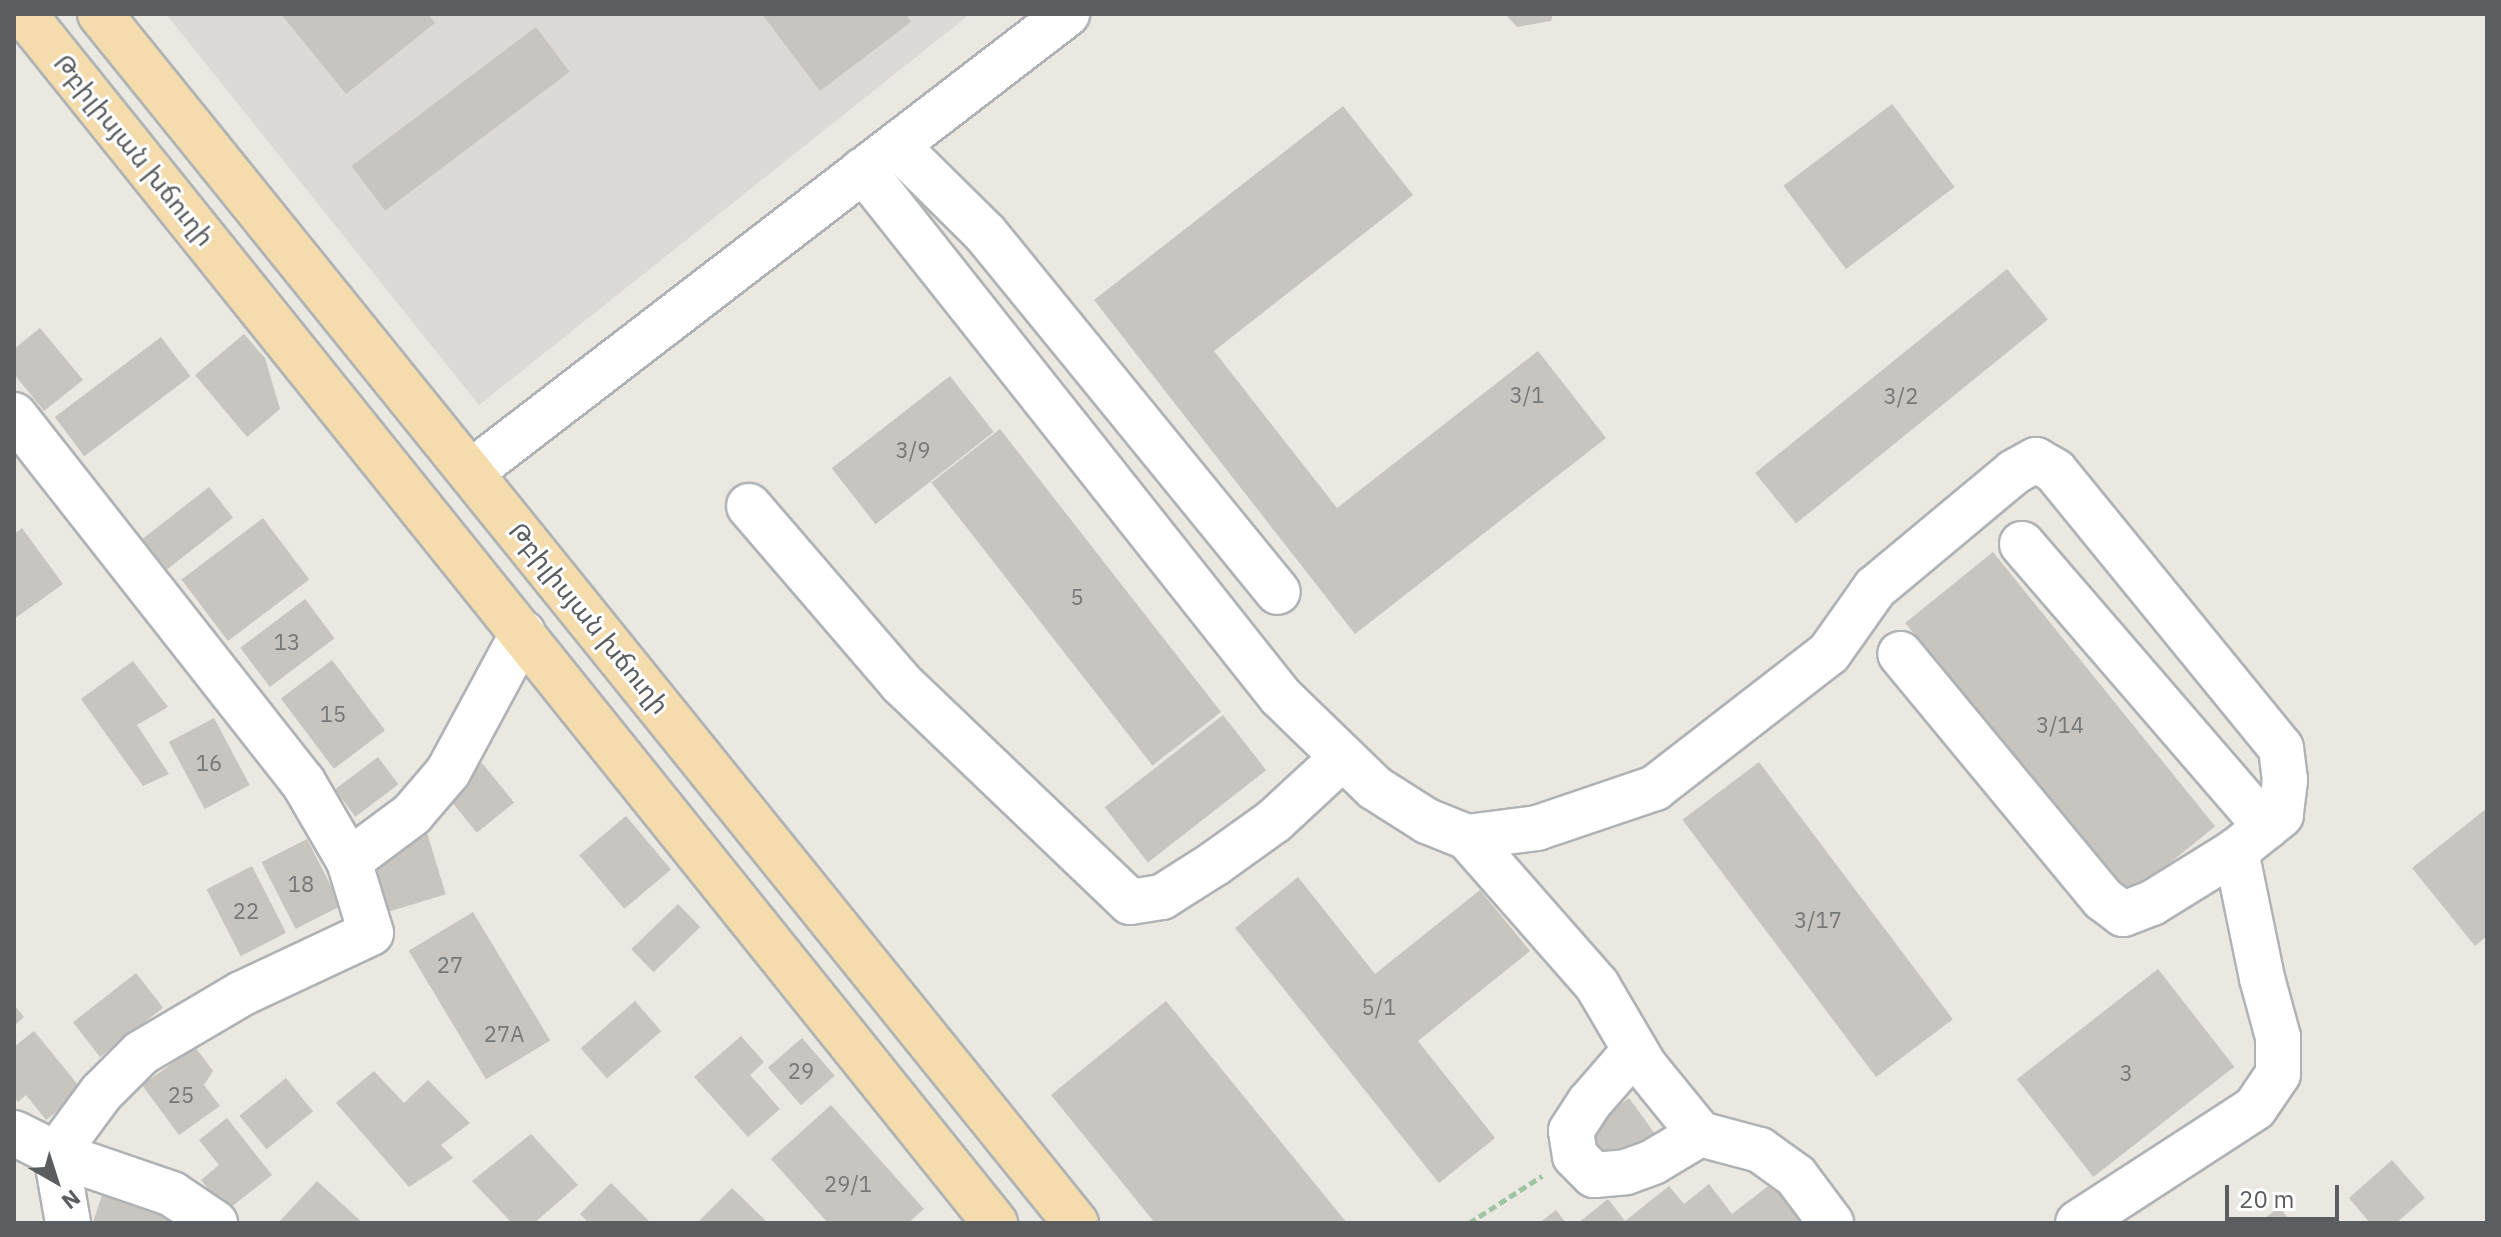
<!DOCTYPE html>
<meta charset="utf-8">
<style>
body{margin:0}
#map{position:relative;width:2501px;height:1237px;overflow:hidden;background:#ebe7e1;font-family:"IBM Plex Sans","Noto Sans Armenian",sans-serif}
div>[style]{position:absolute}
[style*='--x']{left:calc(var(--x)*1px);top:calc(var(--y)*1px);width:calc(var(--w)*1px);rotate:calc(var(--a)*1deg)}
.industrial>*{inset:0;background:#ddd9d6}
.building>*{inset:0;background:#c8c4c0;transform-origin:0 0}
.path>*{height:5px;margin-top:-2.5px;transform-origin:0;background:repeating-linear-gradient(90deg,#9ec5a1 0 8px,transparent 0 12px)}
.roads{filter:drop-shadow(2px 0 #afb3b5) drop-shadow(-2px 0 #afb3b5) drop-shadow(0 2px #afb3b5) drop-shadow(0 -2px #afb3b5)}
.minor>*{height:44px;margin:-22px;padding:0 22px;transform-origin:22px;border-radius:22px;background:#fff}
.major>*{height:44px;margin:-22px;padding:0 22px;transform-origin:22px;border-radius:22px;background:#f5dcac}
span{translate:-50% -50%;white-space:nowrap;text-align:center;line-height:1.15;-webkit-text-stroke:6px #fff;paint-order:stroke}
.number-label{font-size:22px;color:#767878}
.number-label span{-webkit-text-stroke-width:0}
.street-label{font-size:26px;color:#5a5e60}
.frame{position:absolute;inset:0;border:16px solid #5a5e60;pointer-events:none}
.north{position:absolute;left:16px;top:1141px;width:80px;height:80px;-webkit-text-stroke:6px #fff;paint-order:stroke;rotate:141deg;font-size:22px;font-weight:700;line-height:32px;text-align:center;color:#5a5e60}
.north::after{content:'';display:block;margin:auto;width:28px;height:36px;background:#5a5e60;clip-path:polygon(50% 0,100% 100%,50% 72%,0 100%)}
.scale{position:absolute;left:2225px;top:1185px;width:114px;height:36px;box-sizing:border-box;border:4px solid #5a5e60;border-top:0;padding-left:10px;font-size:24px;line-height:28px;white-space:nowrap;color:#5a5e60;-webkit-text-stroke:6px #fff;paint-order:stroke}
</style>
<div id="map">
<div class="industrial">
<div style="clip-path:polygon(166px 14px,970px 14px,479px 405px)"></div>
</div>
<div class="building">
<div style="clip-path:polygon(281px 14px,428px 14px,435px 23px,346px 94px)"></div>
<div style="clip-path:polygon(762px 14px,906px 14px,911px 22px,820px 91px)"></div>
<div style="clip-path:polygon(1505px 14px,1553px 14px,1551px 21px,1517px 27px)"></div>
<div style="left:536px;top:27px;width:56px;height:231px;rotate:53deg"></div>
<div style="left:1892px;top:104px;width:104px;height:136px;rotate:53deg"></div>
<div style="clip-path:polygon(1343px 106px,1413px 195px,1214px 351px,1337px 508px,1538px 351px,1606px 438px,1355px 634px,1094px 300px)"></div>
<div style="left:2007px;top:269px;width:65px;height:324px;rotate:51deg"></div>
<div style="clip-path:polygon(40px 328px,83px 380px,44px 411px,14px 374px,14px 349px)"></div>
<div style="clip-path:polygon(244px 334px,265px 358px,280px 409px,247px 437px,195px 375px)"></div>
<div style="left:161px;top:337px;width:49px;height:133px;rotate:53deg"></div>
<div style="left:950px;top:376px;width:71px;height:150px;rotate:52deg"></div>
<div style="left:1000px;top:429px;width:359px;height:87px;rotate:52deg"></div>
<div style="left:209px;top:487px;width:39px;height:84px;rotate:52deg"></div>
<div style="left:263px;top:518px;width:77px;height:102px;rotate:53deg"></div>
<div style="clip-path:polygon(22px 528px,63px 584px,14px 619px,14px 534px)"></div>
<div style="left:1993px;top:552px;width:353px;height:113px;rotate:51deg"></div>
<div style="left:305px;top:599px;width:49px;height:81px;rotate:53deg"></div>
<div style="left:332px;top:660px;width:88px;height:64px;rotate:53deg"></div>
<div style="clip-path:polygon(133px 661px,168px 707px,137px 725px,169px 774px,143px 786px,81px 699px)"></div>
<div style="left:1223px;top:715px;width:70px;height:150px;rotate:52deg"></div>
<div style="left:214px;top:718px;width:76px;height:51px;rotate:62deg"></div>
<div style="left:378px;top:757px;width:34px;height:54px;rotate:53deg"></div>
<div style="left:1759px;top:762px;width:322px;height:96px;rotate:53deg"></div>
<div style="left:482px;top:763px;width:51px;height:48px;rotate:51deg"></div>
<div style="clip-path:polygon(2487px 808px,2487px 936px,2475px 946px,2412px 868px)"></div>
<div style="left:626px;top:816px;width:70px;height:61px;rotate:50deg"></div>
<div style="left:427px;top:833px;width:64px;height:59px;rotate:73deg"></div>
<div style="left:307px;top:839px;width:75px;height:51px;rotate:63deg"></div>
<div style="left:252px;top:866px;width:75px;height:51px;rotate:63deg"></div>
<div style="clip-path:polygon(1298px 877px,1375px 974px,1480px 890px,1530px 951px,1418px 1041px,1495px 1138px,1439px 1183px,1235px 928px)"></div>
<div style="left:678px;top:904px;width:32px;height:65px;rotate:46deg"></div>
<div style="left:473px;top:912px;width:150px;height:75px;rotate:59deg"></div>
<div style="left:2158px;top:969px;width:124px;height:179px;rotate:52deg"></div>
<div style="left:136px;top:973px;width:44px;height:80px;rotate:52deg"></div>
<div style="left:635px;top:1001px;width:40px;height:72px;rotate:49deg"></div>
<div style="clip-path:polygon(1166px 1001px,1347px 1223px,1155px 1223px,1051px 1095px)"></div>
<div style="clip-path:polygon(14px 1005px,24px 1017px,14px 1026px)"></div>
<div style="clip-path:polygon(34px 1031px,83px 1091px,46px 1120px,26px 1095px,18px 1102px,14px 1097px,14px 1047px)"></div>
<div style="clip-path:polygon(741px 1036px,764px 1062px,750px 1075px,780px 1109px,748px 1137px,694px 1077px)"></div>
<div style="left:802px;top:1038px;width:50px;height:45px;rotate:49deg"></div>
<div style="clip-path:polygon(195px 1047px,213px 1071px,204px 1085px,220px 1106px,179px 1135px,142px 1085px)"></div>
<div style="clip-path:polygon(374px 1071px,404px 1103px,428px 1080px,470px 1123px,441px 1145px,453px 1158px,409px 1187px,336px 1103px)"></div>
<div style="left:286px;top:1078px;width:43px;height:60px;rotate:51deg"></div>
<div style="left:1629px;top:1098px;width:44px;height:57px;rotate:54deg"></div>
<div style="clip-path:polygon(831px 1105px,924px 1209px,908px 1223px,828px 1223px,771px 1159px)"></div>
<div style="clip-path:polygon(227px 1118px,272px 1175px,226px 1211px,201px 1180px,219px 1165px,199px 1140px)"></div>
<div style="clip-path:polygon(531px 1134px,578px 1185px,534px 1223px,512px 1223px,472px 1181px)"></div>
<div style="clip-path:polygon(2392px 1160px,2425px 1198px,2396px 1223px,2370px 1223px,2349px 1198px)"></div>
<div style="clip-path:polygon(109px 1175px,194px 1223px,93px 1222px)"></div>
<div style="clip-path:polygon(1776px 1180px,1809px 1223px,1578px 1223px,1608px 1199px,1625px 1221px,1669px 1186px,1684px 1204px,1709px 1184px,1732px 1214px)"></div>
<div style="clip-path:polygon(317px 1181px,363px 1223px,278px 1223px)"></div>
<div style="clip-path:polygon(611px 1183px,651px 1223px,589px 1223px,580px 1214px)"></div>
<div style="clip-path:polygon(732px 1188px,768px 1223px,697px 1223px)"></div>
<div style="clip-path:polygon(2279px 1207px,2292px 1223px,2259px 1223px)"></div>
<div style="clip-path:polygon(1556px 1210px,1566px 1223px,1539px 1223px)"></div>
</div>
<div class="path">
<div style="--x:1469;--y:1223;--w:87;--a:-32.8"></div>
</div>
<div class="roads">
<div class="minor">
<div style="--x:897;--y:146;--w:124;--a:44.7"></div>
<div style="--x:985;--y:233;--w:463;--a:50.8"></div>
<div style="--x:863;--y:170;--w:671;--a:51.59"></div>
<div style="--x:1280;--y:696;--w:132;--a:44.1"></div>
<div style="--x:1375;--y:788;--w:62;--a:32.4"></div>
<div style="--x:1427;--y:821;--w:43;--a:21.8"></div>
<div style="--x:1467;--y:837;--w:71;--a:-7.3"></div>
<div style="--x:1537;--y:828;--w:125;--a:-18.7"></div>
<div style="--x:1655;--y:788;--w:220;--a:-37.8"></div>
<div style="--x:1829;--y:653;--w:80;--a:-54.7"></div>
<div style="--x:1875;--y:588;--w:181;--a:-39.8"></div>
<div style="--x:2014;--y:472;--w:25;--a:-29"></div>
<div style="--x:2036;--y:460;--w:22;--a:30"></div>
<div style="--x:2055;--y:471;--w:357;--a:50.8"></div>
<div style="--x:2281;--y:748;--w:32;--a:83"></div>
<div style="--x:2285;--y:780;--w:35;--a:97"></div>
<div style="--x:2281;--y:815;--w:58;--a:141.3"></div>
<div style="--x:2236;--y:851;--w:99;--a:148.2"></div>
<div style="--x:2152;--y:903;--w:31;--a:159"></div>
<div style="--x:2123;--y:914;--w:25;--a:-143"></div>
<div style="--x:2103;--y:899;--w:318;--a:-129.6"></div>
<div style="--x:14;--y:415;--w:467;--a:51.8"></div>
<div style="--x:303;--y:782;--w:91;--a:59.8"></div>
<div style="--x:349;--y:861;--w:75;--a:73"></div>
<div style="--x:371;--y:933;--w:144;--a:154.9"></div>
<div style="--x:241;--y:994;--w:116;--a:149.5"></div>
<div style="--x:141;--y:1053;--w:57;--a:135"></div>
<div style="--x:101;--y:1093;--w:76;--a:126.4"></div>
<div style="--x:471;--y:472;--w:752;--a:-37.54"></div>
<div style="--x:749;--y:506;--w:233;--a:49.3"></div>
<div style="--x:901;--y:683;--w:317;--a:43.7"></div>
<div style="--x:1130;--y:902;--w:32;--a:-9"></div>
<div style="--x:1162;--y:897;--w:62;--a:-32.4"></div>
<div style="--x:1214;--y:864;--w:74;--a:-35.6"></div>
<div style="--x:1274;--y:821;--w:93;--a:-42.8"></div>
<div style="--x:2022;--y:544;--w:374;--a:49.2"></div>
<div style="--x:1467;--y:837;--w:197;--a:48.7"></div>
<div style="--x:1597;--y:985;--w:93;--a:59.6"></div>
<div style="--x:1644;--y:1065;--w:89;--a:50.9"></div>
<div style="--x:1700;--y:1134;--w:62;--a:14.9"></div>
<div style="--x:1760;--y:1150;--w:44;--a:35.8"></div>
<div style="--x:1796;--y:1176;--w:59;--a:53.3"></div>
<div style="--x:349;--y:861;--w:79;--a:-36.7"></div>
<div style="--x:412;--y:814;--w:55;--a:-49.4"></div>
<div style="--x:448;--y:772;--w:158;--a:-61.7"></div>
<div style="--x:1635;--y:1050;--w:70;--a:131"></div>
<div style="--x:1589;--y:1103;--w:33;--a:123"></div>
<div style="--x:1571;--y:1131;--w:25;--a:81"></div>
<div style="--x:1575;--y:1156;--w:27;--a:45"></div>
<div style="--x:1594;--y:1175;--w:32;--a:-5"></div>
<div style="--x:1626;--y:1172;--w:29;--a:-20"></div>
<div style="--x:1653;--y:1162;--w:55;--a:-30.8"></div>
<div style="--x:14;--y:1133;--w:47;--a:26.6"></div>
<div style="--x:56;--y:1154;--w:123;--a:19"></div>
<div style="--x:172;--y:1194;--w:52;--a:34"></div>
<div style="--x:56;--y:1154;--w:70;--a:80.1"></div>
<div style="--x:2078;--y:1223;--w:211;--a:-33"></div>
<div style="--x:2255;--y:1108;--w:41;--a:-55.9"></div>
<div style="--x:2278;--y:1074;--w:37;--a:-90"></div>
<div style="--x:2278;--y:1037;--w:61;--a:-105.2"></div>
<div style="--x:2262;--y:978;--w:130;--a:-101.6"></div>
</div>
<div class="major">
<div style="--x:24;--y:14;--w:1551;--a:51.23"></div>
<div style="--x:100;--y:14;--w:1554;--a:51.09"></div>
</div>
</div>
<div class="number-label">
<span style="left:1527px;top:395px">3/1</span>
<span style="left:1901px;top:396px">3/2</span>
<span style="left:913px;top:450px">3/9</span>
<span style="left:1077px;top:597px">5</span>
<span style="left:287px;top:642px">13</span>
<span style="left:333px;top:714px">15</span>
<span style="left:2060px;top:725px">3/14</span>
<span style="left:209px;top:763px">16</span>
<span style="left:301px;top:884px">18</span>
<span style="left:246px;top:911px">22</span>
<span style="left:1818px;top:920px">3/17</span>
<span style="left:450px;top:965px">27</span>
<span style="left:1379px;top:1007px">5/1</span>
<span style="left:504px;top:1034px">27A</span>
<span style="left:801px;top:1071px">29</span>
<span style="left:2126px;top:1073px">3</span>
<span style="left:181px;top:1095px">25</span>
<span style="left:848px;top:1184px">29/1</span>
</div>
<div class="street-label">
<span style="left:134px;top:150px;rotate:51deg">Թբիլիսյան խճուղի</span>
<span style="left:589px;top:618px;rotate:51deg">Թբիլիսյան խճուղի</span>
</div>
<div class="frame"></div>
<div class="north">N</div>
<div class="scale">20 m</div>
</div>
